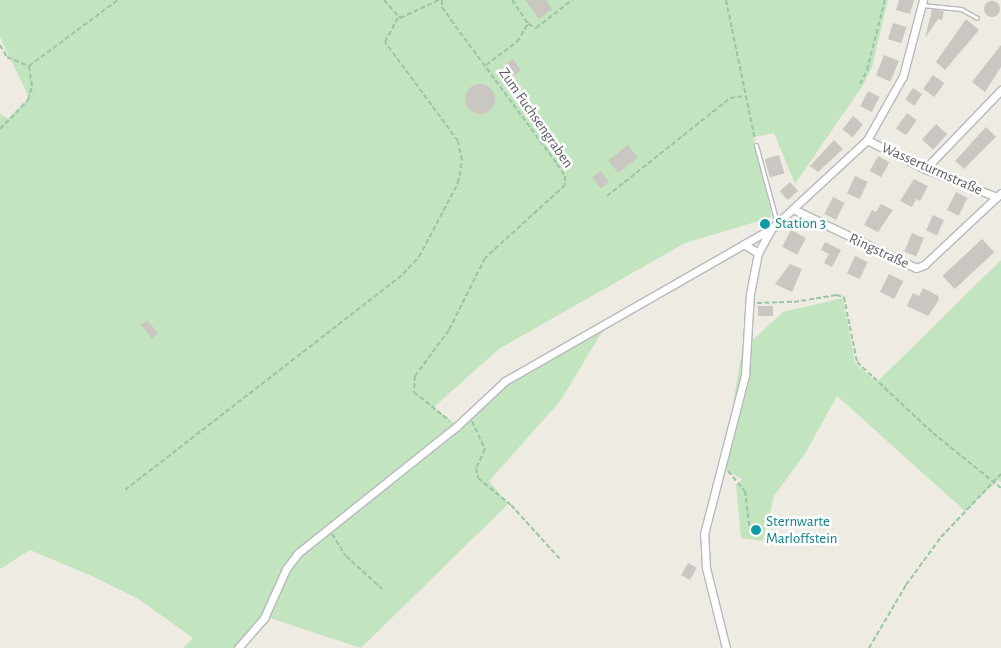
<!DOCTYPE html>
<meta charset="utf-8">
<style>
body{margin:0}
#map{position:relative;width:1001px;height:648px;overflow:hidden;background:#eeebe3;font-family:"Alegreya Sans",sans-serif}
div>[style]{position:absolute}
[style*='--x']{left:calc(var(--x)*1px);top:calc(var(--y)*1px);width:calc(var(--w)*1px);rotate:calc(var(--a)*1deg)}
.green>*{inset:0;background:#c2e5c0}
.building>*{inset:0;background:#cac7c2;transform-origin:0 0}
.round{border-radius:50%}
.path>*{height:2px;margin-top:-1px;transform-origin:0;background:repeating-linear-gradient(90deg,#9ac5a4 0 5px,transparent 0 7.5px)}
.roads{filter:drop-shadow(1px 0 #b6b9bd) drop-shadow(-1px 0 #b6b9bd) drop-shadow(0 1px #b6b9bd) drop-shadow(0 -1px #b6b9bd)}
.service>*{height:3px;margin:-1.5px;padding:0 1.5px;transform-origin:1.5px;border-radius:1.5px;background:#fff}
.minor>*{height:7px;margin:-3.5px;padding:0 3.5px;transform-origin:3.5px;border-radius:3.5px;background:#fff}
.dots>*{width:14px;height:14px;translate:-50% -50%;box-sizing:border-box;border:2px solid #fff;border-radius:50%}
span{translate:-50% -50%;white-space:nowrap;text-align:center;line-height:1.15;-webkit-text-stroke:5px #fff;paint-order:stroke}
.street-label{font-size:15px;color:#5b5f63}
.culture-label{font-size:15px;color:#0d838f}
.left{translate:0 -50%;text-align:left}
</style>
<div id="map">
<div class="green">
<div style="clip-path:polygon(0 0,888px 0,872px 67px,863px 85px,795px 184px,774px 133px,753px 137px,772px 217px,685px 243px,499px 349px,434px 407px,456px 425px,511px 375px,609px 320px,561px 400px,489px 481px,508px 504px,361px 648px,264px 616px,241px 648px,183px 648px,193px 638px,137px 598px,94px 577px,30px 550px,0 569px,0 114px,8px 119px,29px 98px,0 37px)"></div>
<div style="clip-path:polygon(1001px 260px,1001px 482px,998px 480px,965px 511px,837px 396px,806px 452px,774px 496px,763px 541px,741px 538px,736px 485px,742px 479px,722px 468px,744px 340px,754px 339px,783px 312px,843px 298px,855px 363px,877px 382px)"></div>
</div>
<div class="building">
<div style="clip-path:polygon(525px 0,546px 0,552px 9px,539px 19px)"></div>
<div style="clip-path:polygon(899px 0,914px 0,910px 14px,896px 10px)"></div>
<div class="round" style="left:984px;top:1px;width:16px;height:16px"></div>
<div style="clip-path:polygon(932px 9px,944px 11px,942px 20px,938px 19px,925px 38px)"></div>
<div style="clip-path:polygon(966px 19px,979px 30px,945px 70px,936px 62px)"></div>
<div style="left:893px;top:23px;width:14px;height:17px;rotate:17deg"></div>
<div style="clip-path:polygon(1001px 45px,1001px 67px,985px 92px,972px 82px)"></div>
<div style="left:884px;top:55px;width:16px;height:22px;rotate:22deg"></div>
<div style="left:513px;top:59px;width:14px;height:14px;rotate:54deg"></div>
<div style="left:933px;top:75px;width:14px;height:17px;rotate:36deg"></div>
<div class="round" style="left:465px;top:84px;width:30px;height:30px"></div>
<div style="left:913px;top:88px;width:11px;height:14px;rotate:34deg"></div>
<div style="left:868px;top:91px;width:13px;height:17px;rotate:27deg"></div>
<div style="left:907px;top:113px;width:12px;height:19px;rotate:35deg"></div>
<div style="left:853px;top:116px;width:13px;height:17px;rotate:39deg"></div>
<div style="left:936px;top:124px;width:15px;height:21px;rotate:42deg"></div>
<div style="clip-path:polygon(986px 127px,996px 137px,964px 169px,955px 161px)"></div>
<div style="clip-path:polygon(834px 140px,843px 149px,818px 172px,810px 166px)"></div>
<div style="left:628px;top:145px;width:16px;height:25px;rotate:52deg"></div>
<div style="left:779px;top:155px;width:19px;height:15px;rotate:74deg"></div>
<div style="left:878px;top:156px;width:13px;height:17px;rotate:29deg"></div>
<div style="left:601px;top:171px;width:14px;height:11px;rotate:54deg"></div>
<div style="left:855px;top:176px;width:14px;height:19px;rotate:25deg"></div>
<div style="clip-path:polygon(914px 179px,928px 186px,920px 201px,916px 199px,912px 207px,900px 201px)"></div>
<div style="left:790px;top:182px;width:12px;height:14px;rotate:48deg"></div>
<div style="left:956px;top:192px;width:13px;height:20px;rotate:27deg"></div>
<div style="left:833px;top:197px;width:13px;height:19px;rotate:27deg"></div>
<div style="clip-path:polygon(881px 204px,893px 210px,878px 232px,864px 225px,872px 210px,876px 212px)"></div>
<div style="left:933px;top:215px;width:12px;height:17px;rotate:24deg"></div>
<div style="left:791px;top:230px;width:17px;height:19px;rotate:28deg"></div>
<div style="left:912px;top:233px;width:13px;height:20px;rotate:23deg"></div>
<div style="left:982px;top:239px;width:18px;height:54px;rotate:47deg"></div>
<div style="clip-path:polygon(825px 242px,841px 250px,832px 267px,824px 263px,829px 254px,821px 250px)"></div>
<div style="left:855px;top:256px;width:14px;height:19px;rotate:25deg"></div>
<div style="clip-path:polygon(790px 264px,802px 269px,792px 292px,775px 284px)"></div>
<div style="left:889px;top:274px;width:16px;height:20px;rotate:27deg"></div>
<div style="clip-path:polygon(923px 288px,938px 296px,939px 300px,928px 316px,907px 306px,913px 293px,919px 296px)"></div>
<div style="left:773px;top:306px;width:10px;height:15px;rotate:90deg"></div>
<div style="left:147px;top:320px;width:17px;height:8px;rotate:50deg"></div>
<div style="left:688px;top:563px;width:10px;height:14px;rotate:29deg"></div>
</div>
<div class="path">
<div style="--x:384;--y:0;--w:24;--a:48"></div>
<div style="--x:400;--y:18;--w:43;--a:-24.8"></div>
<div style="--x:442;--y:0;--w:7;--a:90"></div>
<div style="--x:442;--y:7;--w:16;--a:55"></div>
<div style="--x:451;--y:20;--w:179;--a:53.6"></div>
<div style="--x:557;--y:164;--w:14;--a:56"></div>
<div style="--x:565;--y:176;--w:9;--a:90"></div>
<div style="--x:565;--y:185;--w:108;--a:137.6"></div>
<div style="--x:485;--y:258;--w:80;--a:116.6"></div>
<div style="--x:449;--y:330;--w:57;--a:126.5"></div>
<div style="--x:415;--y:376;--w:16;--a:94"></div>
<div style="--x:414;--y:392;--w:46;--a:38.9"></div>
<div style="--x:512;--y:0;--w:29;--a:56"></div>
<div style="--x:528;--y:24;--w:9;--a:27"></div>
<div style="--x:536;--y:28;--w:46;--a:-37.9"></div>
<div style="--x:726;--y:0;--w:143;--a:78.3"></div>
<div style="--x:0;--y:45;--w:14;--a:60"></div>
<div style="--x:7;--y:57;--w:23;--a:23"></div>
<div style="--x:486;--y:65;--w:39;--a:-37"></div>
<div style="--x:517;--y:42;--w:21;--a:-59"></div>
<div style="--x:860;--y:84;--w:16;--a:-63"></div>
<div style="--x:867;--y:70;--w:72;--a:-75.6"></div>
<div style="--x:0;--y:129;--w:40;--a:-46"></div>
<div style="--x:28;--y:100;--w:15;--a:-74"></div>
<div style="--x:32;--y:86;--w:20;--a:-99"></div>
<div style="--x:29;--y:66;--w:111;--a:-36.6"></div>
<div style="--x:607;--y:196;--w:157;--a:-38.5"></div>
<div style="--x:730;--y:98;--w:15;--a:-8"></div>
<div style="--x:757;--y:303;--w:37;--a:-2"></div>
<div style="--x:794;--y:302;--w:43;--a:-9.5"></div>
<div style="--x:836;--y:295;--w:8;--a:14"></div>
<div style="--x:844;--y:297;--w:66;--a:78.7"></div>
<div style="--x:857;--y:362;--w:104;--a:43.1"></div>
<div style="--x:933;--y:433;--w:87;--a:39"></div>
<div style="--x:472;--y:421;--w:31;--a:65"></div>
<div style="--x:485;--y:449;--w:21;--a:115"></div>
<div style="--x:476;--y:468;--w:10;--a:79"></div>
<div style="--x:478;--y:478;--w:43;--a:39.3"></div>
<div style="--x:511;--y:505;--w:72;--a:47.8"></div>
<div style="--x:728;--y:471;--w:26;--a:50"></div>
<div style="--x:745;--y:491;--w:40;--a:82.9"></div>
<div style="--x:750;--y:531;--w:2;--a:0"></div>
<div style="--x:125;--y:490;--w:352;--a:-37.8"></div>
<div style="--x:403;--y:274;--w:23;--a:-47"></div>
<div style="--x:419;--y:257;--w:84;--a:-62.2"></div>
<div style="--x:458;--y:183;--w:23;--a:-80"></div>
<div style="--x:462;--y:160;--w:19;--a:-102"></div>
<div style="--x:458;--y:141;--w:123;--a:-126.4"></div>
<div style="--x:385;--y:42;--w:27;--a:-62"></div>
<div style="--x:332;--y:534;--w:26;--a:58"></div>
<div style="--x:346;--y:556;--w:49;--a:42.5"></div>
<div style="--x:869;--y:648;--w:73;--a:-59.6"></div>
<div style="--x:906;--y:585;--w:59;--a:-53.9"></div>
<div style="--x:941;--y:537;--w:87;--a:-46.4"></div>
</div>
<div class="roads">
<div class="service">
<div style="--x:922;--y:5;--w:39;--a:6"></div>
<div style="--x:961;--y:9;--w:18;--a:29"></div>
<div style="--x:756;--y:145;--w:81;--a:74.9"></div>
</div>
<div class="minor">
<div style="--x:867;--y:140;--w:65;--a:26.6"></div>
<div style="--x:925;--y:169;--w:77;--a:21.3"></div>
<div style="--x:925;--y:169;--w:110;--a:-46.1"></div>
<div style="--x:793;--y:209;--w:136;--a:25.6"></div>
<div style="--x:916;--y:268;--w:9;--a:-21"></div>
<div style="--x:924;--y:265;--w:105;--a:-43.1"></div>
<div style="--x:744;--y:244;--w:17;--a:33"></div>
<div style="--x:238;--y:648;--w:40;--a:-49"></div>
<div style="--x:264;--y:618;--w:54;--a:-65.8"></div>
<div style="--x:286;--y:569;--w:20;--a:-53"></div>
<div style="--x:298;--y:553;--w:202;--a:-38.6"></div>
<div style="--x:456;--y:427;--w:67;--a:-43.2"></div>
<div style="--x:505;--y:381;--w:308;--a:-29.8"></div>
<div style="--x:726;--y:648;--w:82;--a:-104"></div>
<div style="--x:706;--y:568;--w:34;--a:-93"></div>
<div style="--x:704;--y:534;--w:164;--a:-75.5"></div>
<div style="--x:745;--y:375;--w:81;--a:-86.5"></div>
<div style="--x:750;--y:294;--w:42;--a:-79"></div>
<div style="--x:758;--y:253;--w:29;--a:-61"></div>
<div style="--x:772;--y:228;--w:129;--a:-42.8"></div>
<div style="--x:867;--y:140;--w:73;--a:-60.6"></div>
<div style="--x:903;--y:76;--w:79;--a:-75.3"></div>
</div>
</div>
<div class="dots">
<div style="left:765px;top:224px;background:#0f9aa8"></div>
<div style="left:756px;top:530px;background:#0f9aa8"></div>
</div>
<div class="street-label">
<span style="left:536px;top:118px;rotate:55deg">Zum Fuchsengraben</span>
<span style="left:932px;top:169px;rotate:24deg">Wasserturmstraße</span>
<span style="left:879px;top:251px;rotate:25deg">Ringstraße</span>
</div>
<div class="culture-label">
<span class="left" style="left:775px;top:224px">Station 3</span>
<span class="left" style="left:766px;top:530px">Sternwarte<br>Marloffstein</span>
</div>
</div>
